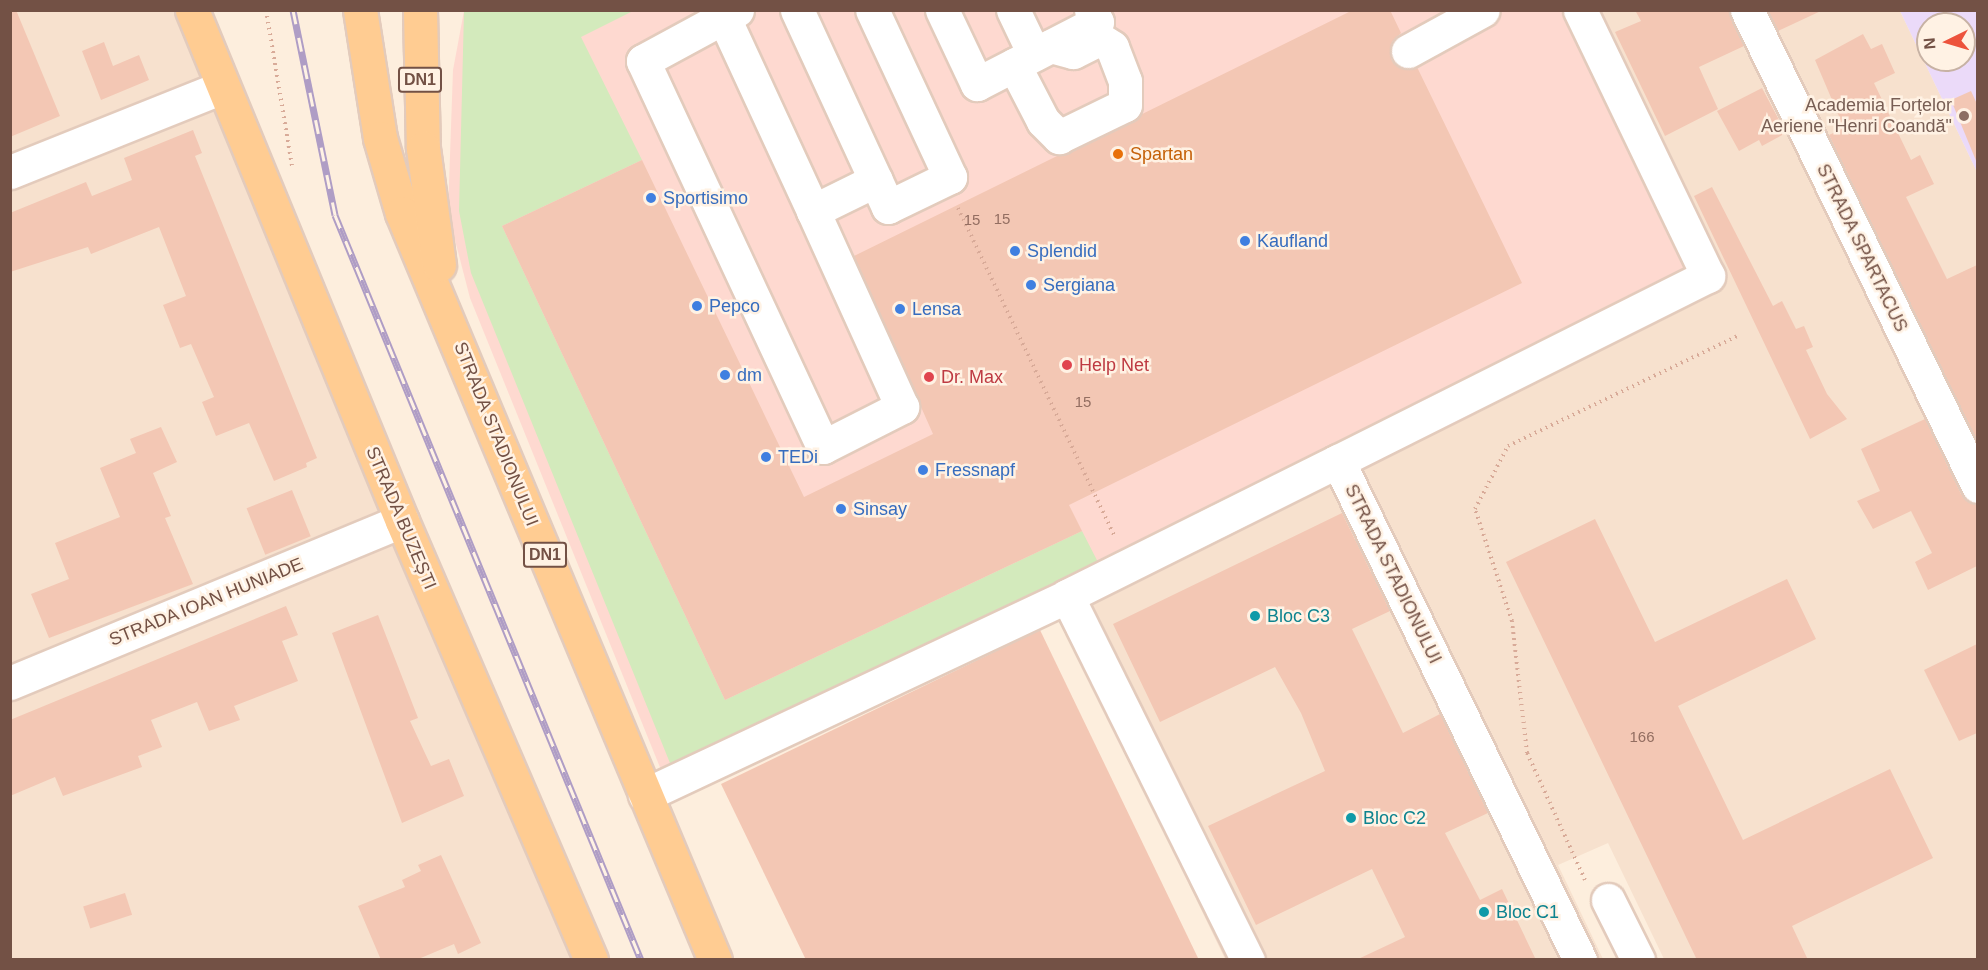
<!DOCTYPE html>
<meta charset="utf-8">
<style>
body{margin:0}
#map{position:relative;width:1988px;height:970px;overflow:hidden;background:#fdeedd;font-family:Helvetica,sans-serif}
div>[style]{position:absolute}
[style*='--x']{left:calc(var(--x)*1px);top:calc(var(--y)*1px);width:calc(var(--w)*1px);rotate:calc(var(--a)*1deg)}
.residential>*{inset:0;background:#f7e1ce}
.commercial>*{inset:0;background:#fed9d0}
.education>*{inset:0;background:#ebdaf9}
.green>*{inset:0;background:#d3eabc}
.building>*{inset:0;background:#f3c7b4;transform-origin:0 0}
.path>*{height:4px;margin-top:-2px;transform-origin:0;background:repeating-linear-gradient(90deg,#d8aa98 0 1.5px,transparent 0 6px)}
.roads{filter:drop-shadow(2px 0 #e3cbbc) drop-shadow(-2px 0 #e3cbbc) drop-shadow(0 2px #e3cbbc) drop-shadow(0 -2px #e3cbbc)}
.minor>*{height:33px;margin:-16.5px;padding:0 16.5px;transform-origin:16.5px;border-radius:16.5px;background:#fff}
.major>*{height:33px;margin:-16.5px;padding:0 16.5px;transform-origin:16.5px;border-radius:16.5px;background:#ffcc92}
.rail>*{height:7px;margin-top:-3.5px;transform-origin:0;background:repeating-linear-gradient(90deg,#fff2e4 0 14px,#af9dc5 0 28px);box-sizing:border-box;border-block:2px solid #af9dc5}
.dots>*{width:16px;height:16px;translate:-50% -50%;box-sizing:border-box;border:3px solid #fff2e4;border-radius:50%}
span{translate:-50% -50%;white-space:nowrap;text-align:center;line-height:1.15;-webkit-text-stroke:5px #fff2e4;paint-order:stroke}
.number-label{font-size:15px;color:#936e61}
.number-label span{-webkit-text-stroke-width:0}
.shield-label span{padding:2px 4px;background:#fff2e4;border:2px solid;border-radius:4px;-webkit-text-stroke-width:0}
.shield-label{font-size:16px;color:#735145;font-weight:700}
.education-label{font-size:18px;color:#785e54}
.right{translate:-100% -50%;text-align:right}
.food-label{font-size:18px;color:#c56008}
.left{translate:0 -50%;text-align:left}
.shop-label{font-size:18px;color:#366cbe}
.street-label{font-size:18px;color:#735145}
.health-label{font-size:18px;color:#be3a42}
.culture-label{font-size:18px;color:#0d838f}
.frame{position:absolute;inset:0;border:12px solid #735145;pointer-events:none}
.north{position:absolute;left:1916px;top:12px;width:60px;height:60px;box-sizing:border-box;background:#fff2e4;border:2px solid #c7b2a4;border-radius:50%;rotate:265deg;font-size:16px;font-weight:700;line-height:24px;text-align:center;color:#735145}
.north::after{content:'';display:block;margin:auto;width:21px;height:27px;background:#ed533c;clip-path:polygon(50% 0,100% 100%,50% 72%,0 100%)}
</style>
<div id="map">
<div class="residential">
<div style="clip-path:polygon(10px 11px,177px 11px,601px 959px,11px 959px)"></div>
<div style="clip-path:polygon(1598px 11px,1900px 11px,1977px 172px,1977px 959px,1664px 959px,1608px 843px,1558px 865px,1603px 959px,1225px 959px,1057px 610px)"></div>
</div>
<div class="commercial">
<div style="clip-path:polygon(1598px 10px,1728px 276px,1423px 431px,672px 797px,470px 298px,448px 213px,453px 70px,464px 11px)"></div>
</div>
<div class="education">
<div style="clip-path:polygon(evenodd,1900px 11px,1977px 11px,1977px 172px,1900px 11px,1928px 24px,1964px 24px,1964px 60px,1928px 60px,1928px 24px)"></div>
</div>
<div class="green">
<div style="clip-path:polygon(464px 11px,633px 11px,581px 37px,642px 160px,502px 226px,725px 700px,1082px 531px,1101px 568px,672px 768px,471px 273px,459px 211px)"></div>
</div>
<div class="building">
<div style="clip-path:polygon(10px 10px,16px 10px,60px 116px,10px 137px)"></div>
<div style="clip-path:polygon(1353px 10px,1390px 10px,1401px 33px,1392px 42px,1391px 59px,1399px 67px,1417px 67px,1522px 283px,1069px 505px,1082px 531px,725px 700px,502px 226px,642px 160px,804px 497px,933px 434px,854px 256px)"></div>
<div style="clip-path:polygon(1635px 10px,1729px 10px,1744px 46px,1699px 67px,1718px 109px,1665px 136px,1615px 32px,1641px 21px)"></div>
<div style="clip-path:polygon(1768px 10px,1823px 10px,1778px 31px)"></div>
<div style="clip-path:polygon(1863px 34px,1871px 49px,1882px 44px,1895px 73px,1874px 83px,1911px 160px,1920px 155px,1934px 184px,1906px 197px,1947px 279px,1977px 265px,1977px 442px,1829px 135px,1844px 128px,1815px 60px)"></div>
<div style="clip-path:polygon(104px 42px,113px 66px,139px 55px,149px 80px,101px 100px,82px 51px)"></div>
<div style="clip-path:polygon(1762px 88px,1786px 133px,1762px 146px,1759px 140px,1739px 151px,1717px 111px)"></div>
<div style="clip-path:polygon(1971px 91px,1977px 104px,1977px 163px,1951px 100px)"></div>
<div style="clip-path:polygon(193px 130px,202px 153px,195px 156px,317px 458px,306px 463px,307px 467px,274px 481px,249px 423px,216px 436px,202px 402px,214px 397px,191px 344px,180px 348px,163px 305px,186px 296px,159px 227px,91px 254px,88px 247px,10px 272px,10px 213px,86px 182px,92px 196px,132px 180px,124px 158px)"></div>
<div style="clip-path:polygon(1712px 187px,1773px 306px,1782px 301px,1796px 329px,1804px 326px,1813px 347px,1806px 350px,1827px 394px,1847px 419px,1810px 439px,1694px 196px)"></div>
<div style="clip-path:polygon(1925px 419px,1961px 494px,1977px 505px,1977px 566px,1928px 590px,1915px 562px,1932px 553px,1911px 511px,1873px 529px,1857px 501px,1880px 491px,1861px 449px)"></div>
<div style="clip-path:polygon(161px 427px,177px 462px,153px 473px,171px 516px,165px 518px,193px 584px,49px 638px,31px 594px,69px 579px,55px 543px,120px 517px,100px 468px,136px 453px,130px 439px)"></div>
<div style="left:292px;top:490px;width:50px;height:49px;rotate:68deg"></div>
<div style="clip-path:polygon(1342px 513px,1390px 611px,1352px 629px,1403px 733px,1440px 714px,1488px 813px,1445px 833px,1480px 900px,1502px 889px,1536px 960px,1356px 960px,1405px 937px,1372px 869px,1256px 925px,1208px 826px,1325px 771px,1301px 713px,1275px 667px,1160px 722px,1113px 624px)"></div>
<div style="clip-path:polygon(1595px 519px,1655px 642px,1787px 579px,1816px 639px,1678px 706px,1743px 840px,1890px 769px,1933px 858px,1792px 926px,1808px 960px,1697px 960px,1506px 562px)"></div>
<div style="clip-path:polygon(286px 606px,298px 635px,282px 641px,298px 681px,234px 706px,240px 720px,209px 731px,197px 702px,151px 720px,162px 747px,138px 756px,142px 767px,63px 796px,55px 777px,10px 796px,10px 720px)"></div>
<div style="clip-path:polygon(378px 615px,418px 718px,410px 721px,431px 766px,449px 759px,464px 796px,402px 823px,332px 633px)"></div>
<div style="clip-path:polygon(1040px 630px,1199px 960px,806px 960px,721px 784px)"></div>
<div style="clip-path:polygon(1977px 644px,1977px 733px,1959px 741px,1924px 670px)"></div>
<div style="clip-path:polygon(441px 855px,481px 943px,458px 954px,454px 944px,416px 960px,381px 960px,358px 906px,405px 887px,402px 880px,421px 871px,418px 865px)"></div>
<div style="left:125px;top:893px;width:23px;height:44px;rotate:72deg"></div>
</div>
<div class="path">
<div style="--x:266;--y:10;--w:158;--a:80.5"></div>
<div style="--x:958;--y:208;--w:365;--a:64.5"></div>
<div style="--x:1585;--y:880;--w:140;--a:-114.5"></div>
<div style="--x:1527;--y:753;--w:133;--a:-96.5"></div>
<div style="--x:1512;--y:621;--w:118;--a:-108.3"></div>
<div style="--x:1475;--y:509;--w:71;--a:-62.4"></div>
<div style="--x:1508;--y:446;--w:255;--a:-25.6"></div>
</div>
<div class="roads">
<div class="minor">
<div style="--x:737;--y:10;--w:107;--a:151.5"></div>
<div style="--x:643;--y:61;--w:426;--a:65"></div>
<div style="--x:823;--y:447;--w:89;--a:-26.9"></div>
<div style="--x:902;--y:407;--w:215;--a:-114.4"></div>
<div style="--x:813;--y:211;--w:70;--a:-26.2"></div>
<div style="--x:797;--y:10;--w:217;--a:65.2"></div>
<div style="--x:888;--y:207;--w:69;--a:-25.8"></div>
<div style="--x:950;--y:177;--w:184;--a:-115"></div>
<div style="--x:942;--y:10;--w:82;--a:64.7"></div>
<div style="--x:977;--y:84;--w:135;--a:-27.3"></div>
<div style="--x:1097;--y:22;--w:13;--a:-117"></div>
<div style="--x:1013;--y:10;--w:49;--a:64.5"></div>
<div style="--x:1747;--y:10;--w:529;--a:64.11"></div>
<div style="--x:724;--y:18;--w:213;--a:65.2"></div>
<div style="--x:1408;--y:51;--w:85;--a:-28.7"></div>
<div style="--x:1014;--y:65;--w:63;--a:62.6"></div>
<div style="--x:1043;--y:121;--w:23;--a:45"></div>
<div style="--x:1059;--y:137;--w:73;--a:-25.9"></div>
<div style="--x:1125;--y:105;--w:24;--a:-90"></div>
<div style="--x:1125;--y:81;--w:36;--a:-111"></div>
<div style="--x:1112;--y:47;--w:15;--a:-148"></div>
<div style="--x:1099;--y:39;--w:29;--a:153"></div>
<div style="--x:1073;--y:52;--w:23;--a:-165"></div>
<div style="--x:10;--y:172;--w:228;--a:-21.8"></div>
<div style="--x:1338;--y:461;--w:414;--a:-26.6"></div>
<div style="--x:1708;--y:276;--w:295;--a:-115.7"></div>
<div style="--x:1067;--y:596;--w:407;--a:63.6"></div>
<div style="--x:10;--y:683;--w:424;--a:-22.5"></div>
<div style="--x:645;--y:795;--w:467;--a:-25.2"></div>
<div style="--x:1067;--y:596;--w:303;--a:-26.5"></div>
<div style="--x:1338;--y:461;--w:555;--a:64.13"></div>
<div style="--x:1608;--y:900;--w:67;--a:63.4"></div>
</div>
<div class="major">
<div style="--x:192;--y:10;--w:552;--a:67.66"></div>
<div style="--x:402;--y:521;--w:478;--a:66.7"></div>
<div style="--x:360;--y:10;--w:130;--a:81.1"></div>
<div style="--x:380;--y:138;--w:78;--a:73.7"></div>
<div style="--x:402;--y:213;--w:810;--a:67.27"></div>
<div style="--x:420;--y:10;--w:138;--a:88.8"></div>
<div style="--x:423;--y:148;--w:118;--a:82.2"></div>
</div>
</div>
<div class="rail">
<div style="--x:293;--y:10;--w:209;--a:78.4"></div>
<div style="--x:335;--y:215;--w:805;--a:67.67"></div>
</div>
<div class="dots">
<div style="left:1964px;top:116px;background:#8d6e63"></div>
<div style="left:1118px;top:154px;background:#e8710a"></div>
<div style="left:651px;top:198px;background:#3f7fe0"></div>
<div style="left:1245px;top:241px;background:#3f7fe0"></div>
<div style="left:1015px;top:251px;background:#3f7fe0"></div>
<div style="left:1031px;top:285px;background:#3f7fe0"></div>
<div style="left:697px;top:306px;background:#3f7fe0"></div>
<div style="left:900px;top:309px;background:#3f7fe0"></div>
<div style="left:1067px;top:365px;background:#e0444e"></div>
<div style="left:725px;top:375px;background:#3f7fe0"></div>
<div style="left:929px;top:377px;background:#e0444e"></div>
<div style="left:766px;top:457px;background:#3f7fe0"></div>
<div style="left:923px;top:470px;background:#3f7fe0"></div>
<div style="left:841px;top:509px;background:#3f7fe0"></div>
<div style="left:1255px;top:616px;background:#0f9aa8"></div>
<div style="left:1351px;top:818px;background:#0f9aa8"></div>
<div style="left:1484px;top:912px;background:#0f9aa8"></div>
</div>
<div class="number-label">
<span style="left:1002px;top:219px">15</span>
<span style="left:972px;top:220px">15</span>
<span style="left:1083px;top:402px">15</span>
<span style="left:1642px;top:737px">166</span>
</div>
<div class="shield-label">
<span style="left:420px;top:80px">DN1</span>
<span style="left:545px;top:555px">DN1</span>
</div>
<div class="education-label">
<span class="right" style="left:1952px;top:116px">Academia Forțelor<br>Aeriene "Henri Coandă"</span>
</div>
<div class="food-label">
<span class="left" style="left:1130px;top:154px">Spartan</span>
</div>
<div class="shop-label">
<span class="left" style="left:663px;top:198px">Sportisimo</span>
<span class="left" style="left:1257px;top:241px">Kaufland</span>
<span class="left" style="left:1027px;top:251px">Splendid</span>
<span class="left" style="left:1043px;top:285px">Sergiana</span>
<span class="left" style="left:709px;top:306px">Pepco</span>
<span class="left" style="left:912px;top:309px">Lensa</span>
<span class="left" style="left:737px;top:375px">dm</span>
<span class="left" style="left:778px;top:457px">TEDi</span>
<span class="left" style="left:935px;top:470px">Fressnapf</span>
<span class="left" style="left:853px;top:509px">Sinsay</span>
</div>
<div class="street-label">
<span style="left:1862px;top:248px;rotate:64deg">STRADA SPARTACUS</span>
<span style="left:496px;top:434px;rotate:68deg">STRADA STADIONULUI</span>
<span style="left:401px;top:518px;rotate:67deg">STRADA BUZEȘTI</span>
<span style="left:1393px;top:574px;rotate:64deg">STRADA STADIONULUI</span>
<span style="left:206px;top:602px;rotate:-22deg">STRADA IOAN HUNIADE</span>
</div>
<div class="health-label">
<span class="left" style="left:1079px;top:365px">Help Net</span>
<span class="left" style="left:941px;top:377px">Dr. Max</span>
</div>
<div class="culture-label">
<span class="left" style="left:1267px;top:616px">Bloc C3</span>
<span class="left" style="left:1363px;top:818px">Bloc C2</span>
<span class="left" style="left:1496px;top:912px">Bloc C1</span>
</div>
<div class="frame"></div>
<div class="north">N</div>
</div>
